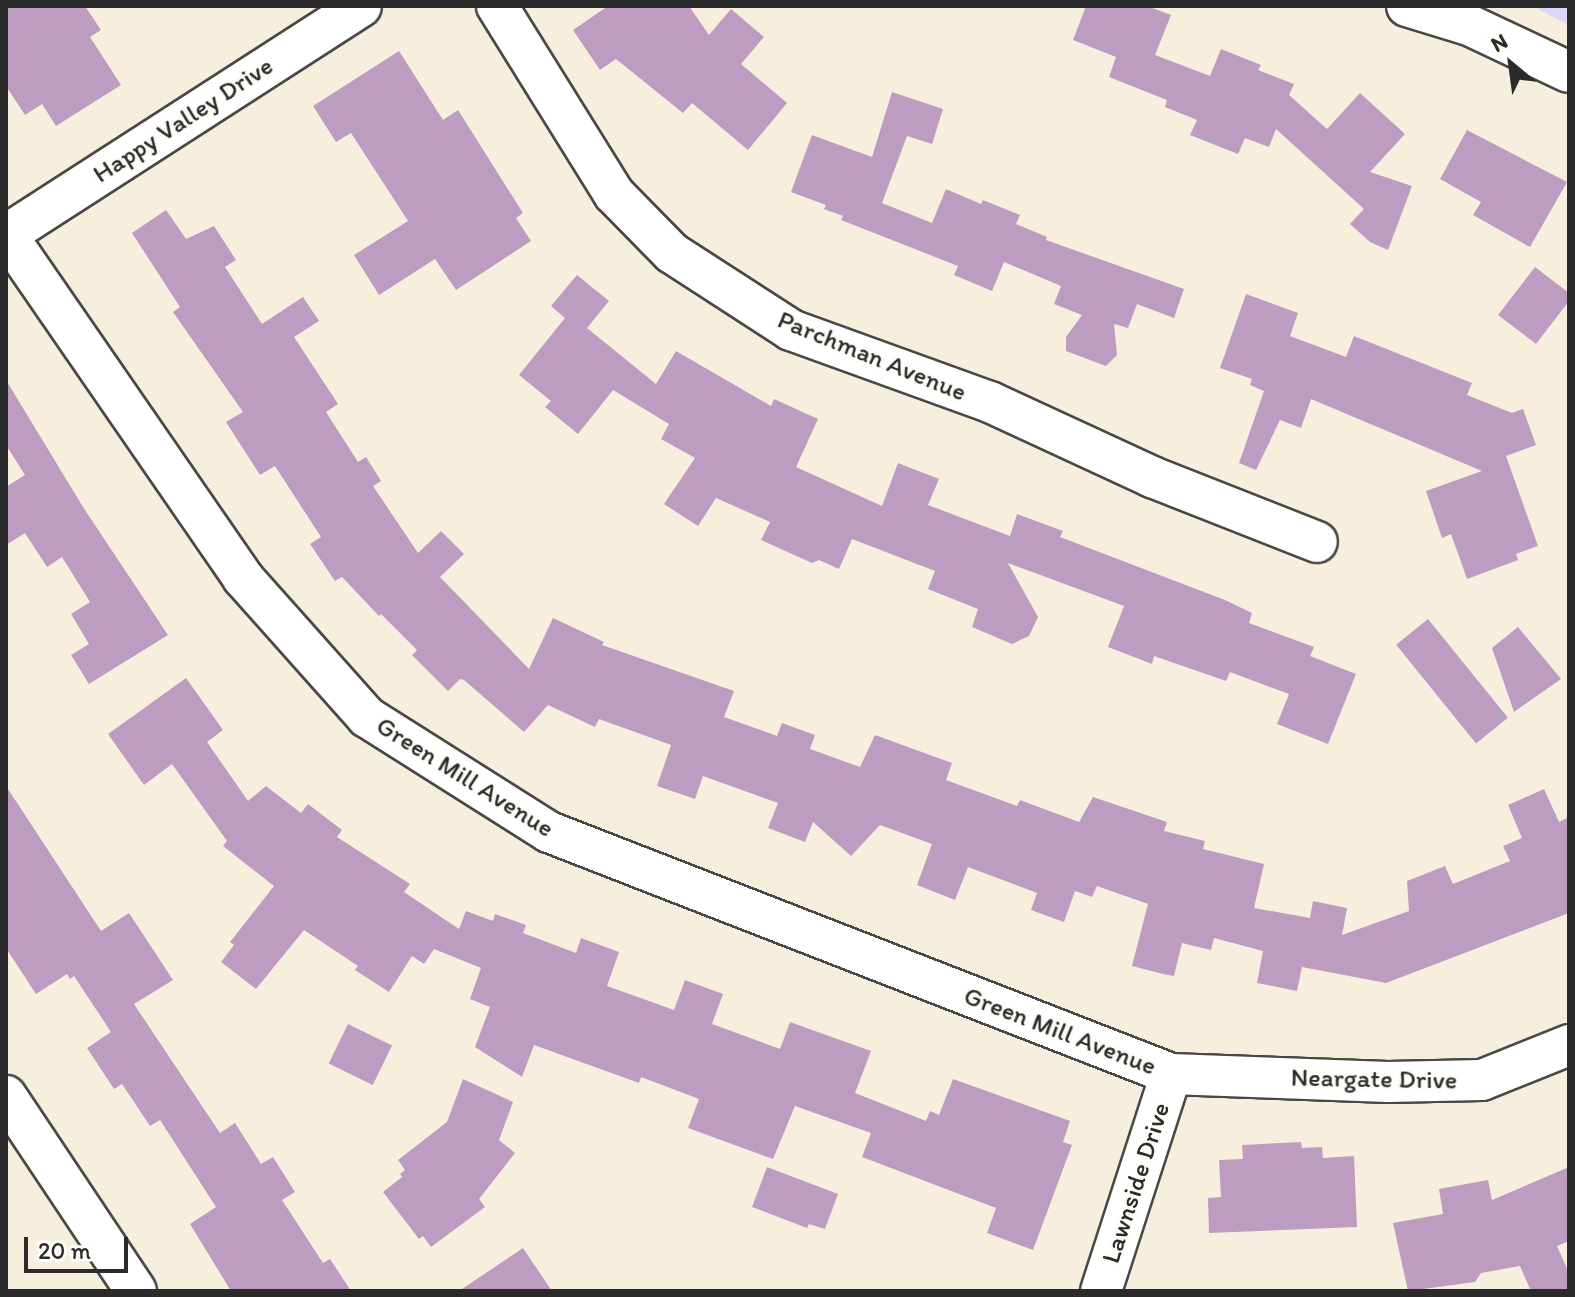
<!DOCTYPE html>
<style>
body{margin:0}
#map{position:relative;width:1575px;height:1297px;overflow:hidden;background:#f7efde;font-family:Itim,sans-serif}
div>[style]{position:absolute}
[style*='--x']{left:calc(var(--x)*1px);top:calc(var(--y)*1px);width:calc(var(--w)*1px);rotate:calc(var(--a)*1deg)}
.built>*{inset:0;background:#dbd6f7}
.building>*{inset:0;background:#be9cc2;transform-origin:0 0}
.roads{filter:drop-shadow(2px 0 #4a4846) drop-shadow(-2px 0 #4a4846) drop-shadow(0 2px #4a4846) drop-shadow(0 -2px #4a4846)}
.minor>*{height:40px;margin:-20px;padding:0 20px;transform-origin:20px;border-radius:20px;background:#fff}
span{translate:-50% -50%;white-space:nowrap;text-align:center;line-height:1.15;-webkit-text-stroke:6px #fdfcf7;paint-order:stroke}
.street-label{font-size:26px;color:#2b2b2b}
.frame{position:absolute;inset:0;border:8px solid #2b2b2b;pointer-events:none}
.north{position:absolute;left:1471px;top:24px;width:80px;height:80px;-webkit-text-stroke:6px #fdfcf7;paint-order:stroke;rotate:331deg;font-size:22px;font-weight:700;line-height:32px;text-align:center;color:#2b2b2b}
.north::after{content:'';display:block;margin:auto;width:28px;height:36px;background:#2b2b2b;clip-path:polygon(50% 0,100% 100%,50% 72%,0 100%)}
.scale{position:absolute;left:24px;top:1237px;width:104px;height:36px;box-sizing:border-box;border:4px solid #2b2b2b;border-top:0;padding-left:10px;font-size:24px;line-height:28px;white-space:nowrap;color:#2b2b2b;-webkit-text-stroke:6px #fdfcf7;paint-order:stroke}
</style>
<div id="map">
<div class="built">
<div style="clip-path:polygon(1532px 6px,1569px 6px,1569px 25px)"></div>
</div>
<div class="building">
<div style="clip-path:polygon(6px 6px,85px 6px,101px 30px,90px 37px,121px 85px,56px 126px,42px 104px,25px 115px,6px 86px)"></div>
<div style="clip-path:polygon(608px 6px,689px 6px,709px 35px,731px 9px,764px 37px,741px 64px,787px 103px,748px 150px,692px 103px,683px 113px,616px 59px,600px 70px,573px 30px)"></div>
<div style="clip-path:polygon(1086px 6px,1147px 6px,1171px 15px,1155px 55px,1210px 76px,1221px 49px,1261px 65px,1258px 70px,1294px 84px,1289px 95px,1327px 129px,1360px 93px,1405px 134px,1370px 172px,1412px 186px,1388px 250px,1370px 242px,1350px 224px,1364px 209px,1276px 129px,1269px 147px,1245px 138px,1238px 154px,1190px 135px,1197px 120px,1165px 107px,1167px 100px,1109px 77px,1116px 57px,1073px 40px)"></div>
<div style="clip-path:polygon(399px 51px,443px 120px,458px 110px,523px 213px,516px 218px,531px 241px,456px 290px,435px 259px,379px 295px,354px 255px,408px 221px,351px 133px,336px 142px,313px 106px)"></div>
<div style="clip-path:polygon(892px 92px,943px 109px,932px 144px,907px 136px,882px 203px,932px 223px,946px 189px,981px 204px,983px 200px,1020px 215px,1016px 224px,1047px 237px,1046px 240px,1184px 289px,1174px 318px,1137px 304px,1128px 328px,1114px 324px,1117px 355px,1106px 366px,1066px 351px,1066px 337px,1082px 315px,1054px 304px,1061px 286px,1004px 262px,992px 291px,954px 275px,958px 266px,841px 220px,843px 216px,824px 209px,826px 205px,791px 192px,812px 135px,872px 157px)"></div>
<div style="clip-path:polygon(1467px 130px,1567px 182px,1530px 247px,1473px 215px,1481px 202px,1440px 179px)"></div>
<div style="clip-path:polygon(166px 210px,186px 239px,214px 226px,236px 260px,225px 267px,262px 324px,303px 297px,319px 321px,294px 337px,338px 404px,326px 412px,358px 462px,366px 457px,381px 481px,373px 486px,418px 553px,441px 531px,464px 554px,440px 577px,529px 669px,553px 618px,604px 642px,602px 645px,734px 691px,724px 717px,777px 736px,782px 723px,815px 735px,810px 749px,860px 767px,875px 735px,952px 763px,946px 780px,1017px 806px,1020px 800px,1079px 822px,1093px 797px,1167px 822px,1164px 831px,1205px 841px,1203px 849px,1264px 864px,1254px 908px,1310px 918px,1313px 901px,1347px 908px,1342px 935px,1409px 911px,1407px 881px,1445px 866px,1453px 884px,1510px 861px,1503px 846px,1522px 838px,1508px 805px,1544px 789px,1559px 822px,1569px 817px,1569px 913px,1386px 983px,1302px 967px,1297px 991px,1257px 983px,1263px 951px,1214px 938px,1211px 950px,1182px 943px,1174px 976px,1163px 974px,1132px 966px,1148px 904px,1097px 886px,1092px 897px,1075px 891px,1064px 922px,1031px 910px,1037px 893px,968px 867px,955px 900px,917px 885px,932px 844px,880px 825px,851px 856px,813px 822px,805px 842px,768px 828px,778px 803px,703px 776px,695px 799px,657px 786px,671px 745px,599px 719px,595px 727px,548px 705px,524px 732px,464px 680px,460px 679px,448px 691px,412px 655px,417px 650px,381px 614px,379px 616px,342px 577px,335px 581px,310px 544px,321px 537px,275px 466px,260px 475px,226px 422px,243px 412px,173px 312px,180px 307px,132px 233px)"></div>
<div style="clip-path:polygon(1535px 267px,1569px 293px,1569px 301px,1536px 344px,1498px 315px)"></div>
<div style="clip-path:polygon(577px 275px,609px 301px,587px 328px,656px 384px,676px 351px,771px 406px,774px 399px,818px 419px,796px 467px,882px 506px,898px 463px,939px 479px,928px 505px,1010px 536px,1017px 514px,1063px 531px,1060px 537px,1225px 600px,1252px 613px,1249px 623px,1314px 647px,1310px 656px,1356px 674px,1328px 744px,1277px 724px,1289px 694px,1230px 672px,1226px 681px,1154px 656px,1152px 664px,1108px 647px,1124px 606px,1008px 563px,1038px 617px,1029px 636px,1012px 644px,972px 627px,978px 609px,928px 589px,935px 571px,852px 539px,839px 569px,819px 560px,812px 563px,761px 540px,770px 522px,716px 498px,698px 526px,664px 504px,695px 458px,661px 439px,669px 424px,613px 390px,578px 434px,545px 407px,551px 401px,519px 375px,565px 318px,551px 306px)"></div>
<div style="clip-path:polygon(1246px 294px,1298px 313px,1290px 336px,1346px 357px,1354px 336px,1472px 383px,1467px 395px,1512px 413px,1523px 409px,1536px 445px,1506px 456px,1538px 546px,1516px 554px,1518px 560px,1467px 579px,1451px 534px,1442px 538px,1426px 491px,1482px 471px,1311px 399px,1301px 428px,1280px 420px,1256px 470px,1239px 463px,1264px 391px,1250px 385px,1252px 379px,1220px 368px)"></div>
<div style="clip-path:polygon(6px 380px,83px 507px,168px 635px,89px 684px,71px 655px,89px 644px,71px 614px,90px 602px,62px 557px,47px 567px,25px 533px,6px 545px,6px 487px,25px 475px,6px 445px)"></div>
<div style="left:1428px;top:619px;width:127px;height:41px;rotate:51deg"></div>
<div style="clip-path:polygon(1518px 627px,1561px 679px,1514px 712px,1492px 648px)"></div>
<div style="clip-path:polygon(186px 678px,223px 730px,207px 742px,248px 801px,266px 786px,301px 813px,308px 804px,342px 830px,337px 837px,410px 884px,404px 892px,459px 929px,466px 911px,493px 921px,495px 914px,526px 925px,523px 933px,576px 953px,581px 938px,619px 952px,607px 986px,674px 1010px,685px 980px,723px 994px,712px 1024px,780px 1049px,790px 1022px,871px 1051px,855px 1093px,926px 1121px,930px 1111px,939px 1115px,953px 1079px,1070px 1121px,1063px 1142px,1072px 1145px,1033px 1250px,987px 1233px,996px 1208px,862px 1157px,871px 1133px,795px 1106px,773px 1159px,688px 1128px,699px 1099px,641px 1077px,639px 1083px,534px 1045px,522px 1077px,475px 1047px,490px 1007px,470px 999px,481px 968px,434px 949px,424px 964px,412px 956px,389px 992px,355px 970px,358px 966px,304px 930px,256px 989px,221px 962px,234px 945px,230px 942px,274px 886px,223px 846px,227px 841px,172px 764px,144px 785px,108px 734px)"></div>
<div style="clip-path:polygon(6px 786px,101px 931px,129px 913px,173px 980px,134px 1004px,220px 1133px,235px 1123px,261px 1164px,273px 1157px,295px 1192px,282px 1200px,323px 1263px,330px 1259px,351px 1291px,231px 1291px,190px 1224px,216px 1207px,160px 1120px,150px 1126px,122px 1084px,114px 1089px,87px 1048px,111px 1032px,74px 976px,70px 979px,67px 974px,36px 994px,6px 948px)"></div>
<div style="left:348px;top:1024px;width:49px;height:44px;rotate:26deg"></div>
<div style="clip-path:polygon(463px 1079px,513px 1102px,499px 1140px,515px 1153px,479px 1199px,485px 1207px,431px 1247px,423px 1236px,419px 1239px,383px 1192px,402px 1177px,400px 1174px,405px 1170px,398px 1160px,447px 1122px)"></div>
<div style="clip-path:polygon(1301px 1142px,1302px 1148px,1322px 1147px,1323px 1158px,1354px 1156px,1357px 1227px,1209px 1233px,1208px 1198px,1221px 1197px,1219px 1160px,1243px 1159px,1242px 1145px)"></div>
<div style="clip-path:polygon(767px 1167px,838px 1194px,825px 1229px,809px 1224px,807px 1228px,752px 1207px)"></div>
<div style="clip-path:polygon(1569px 1167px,1569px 1241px,1557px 1246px,1569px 1273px,1569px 1291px,1531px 1291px,1520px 1266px,1481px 1273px,1475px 1282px,1408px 1291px,1393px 1223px,1443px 1214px,1439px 1189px,1488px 1180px,1492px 1200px)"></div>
<div style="clip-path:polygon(523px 1248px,552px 1291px,459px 1291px)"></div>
</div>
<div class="roads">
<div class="minor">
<div style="--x:497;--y:6;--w:221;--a:58.1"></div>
<div style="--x:614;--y:194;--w:83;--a:45.5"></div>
<div style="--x:672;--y:253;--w:142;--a:32.9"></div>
<div style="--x:791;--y:330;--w:212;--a:19.9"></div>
<div style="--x:990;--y:402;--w:179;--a:24.8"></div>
<div style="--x:1152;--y:477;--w:177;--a:21.5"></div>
<div style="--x:1407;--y:6;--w:65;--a:17"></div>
<div style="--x:1469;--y:25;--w:110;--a:25.2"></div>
<div style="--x:6;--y:234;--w:418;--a:55.4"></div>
<div style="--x:243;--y:578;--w:186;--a:48.3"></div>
<div style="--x:367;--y:717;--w:215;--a:32.3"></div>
<div style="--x:549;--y:832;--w:667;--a:21.26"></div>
<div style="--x:1171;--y:1074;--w:217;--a:2.1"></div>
<div style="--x:1388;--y:1082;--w:94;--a:-1.2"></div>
<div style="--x:1482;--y:1080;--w:94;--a:-21.9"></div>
<div style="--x:6;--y:235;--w:422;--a:-32.8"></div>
<div style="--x:6;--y:1096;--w:234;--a:56.3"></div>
<div style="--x:1101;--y:1291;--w:228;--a:-72.1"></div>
</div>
</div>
<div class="street-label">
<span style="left:183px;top:120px;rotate:-33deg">Happy Valley Drive</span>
<span style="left:872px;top:356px;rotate:22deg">Parchman Avenue</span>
<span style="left:465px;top:777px;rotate:32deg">Green Mill Avenue</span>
<span style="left:1060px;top:1031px;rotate:21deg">Green Mill Avenue</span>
<span style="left:1374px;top:1079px;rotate:1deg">Neargate Drive</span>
<span style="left:1136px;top:1183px;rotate:-72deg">Lawnside Drive</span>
</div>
<div class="frame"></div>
<div class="north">N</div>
<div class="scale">20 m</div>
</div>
